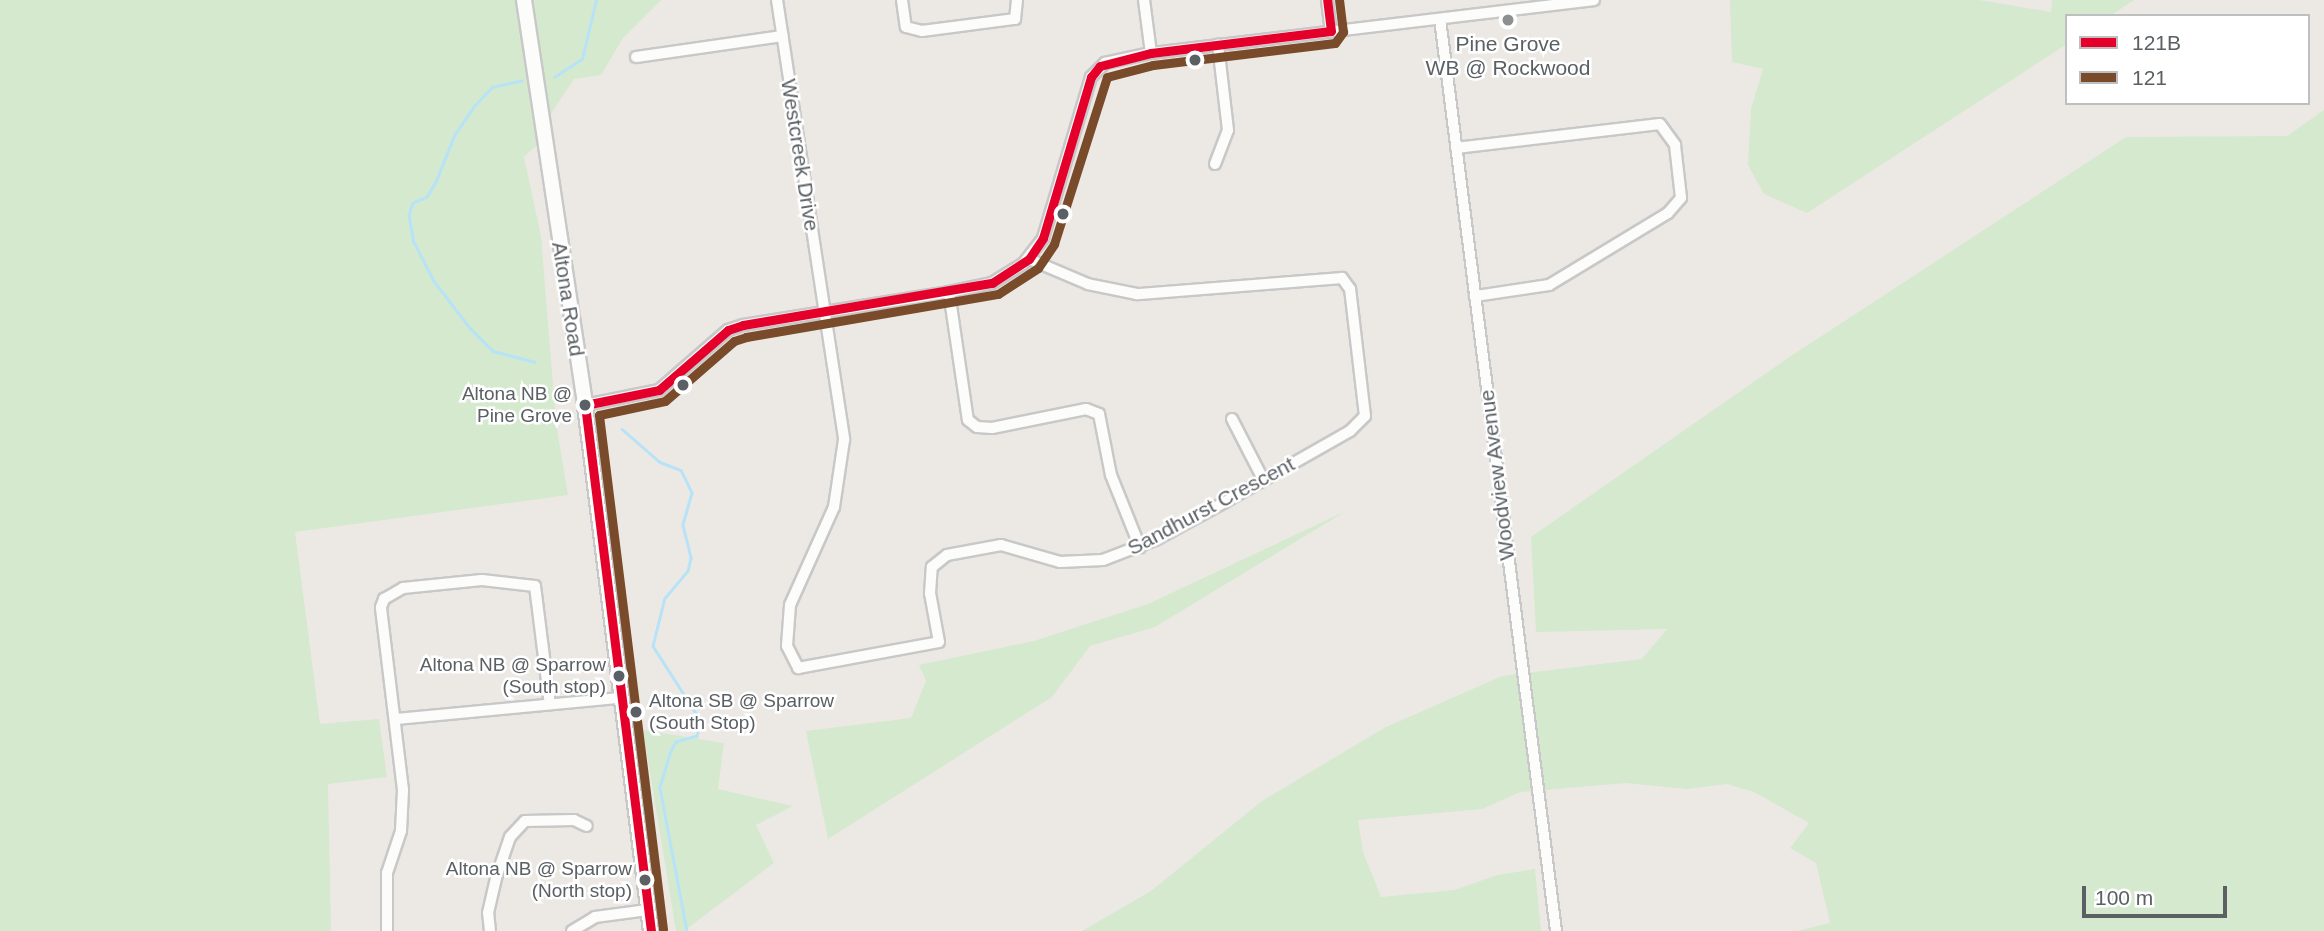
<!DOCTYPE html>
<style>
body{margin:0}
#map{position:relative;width:2324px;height:931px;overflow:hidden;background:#ece9e5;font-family:Arial,sans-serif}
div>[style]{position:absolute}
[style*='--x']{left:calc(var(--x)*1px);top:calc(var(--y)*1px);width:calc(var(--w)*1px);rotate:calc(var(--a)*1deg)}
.green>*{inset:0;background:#d4e9ce}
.stream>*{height:2.5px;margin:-1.25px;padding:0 1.25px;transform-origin:1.25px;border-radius:1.25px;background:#b8e3f7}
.roads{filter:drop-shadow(2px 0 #c8c8c8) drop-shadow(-2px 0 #c8c8c8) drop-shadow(0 2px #c8c8c8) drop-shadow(0 -2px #c8c8c8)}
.minor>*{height:10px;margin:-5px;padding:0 5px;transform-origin:5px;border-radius:5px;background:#fcfcfb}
.secondary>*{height:14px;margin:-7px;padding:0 7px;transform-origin:7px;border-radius:7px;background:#fcfcfb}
.bus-1>*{height:9px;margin:-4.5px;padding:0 4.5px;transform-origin:4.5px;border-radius:4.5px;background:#e4002b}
.bus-2>*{height:9px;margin:-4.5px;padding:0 4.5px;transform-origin:4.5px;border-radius:4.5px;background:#7a4b2a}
.dots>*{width:19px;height:19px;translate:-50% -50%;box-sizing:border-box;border:4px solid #fff;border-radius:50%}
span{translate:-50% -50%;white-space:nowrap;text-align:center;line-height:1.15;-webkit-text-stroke:5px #fff;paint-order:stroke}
.bus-label{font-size:19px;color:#5a6064}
.right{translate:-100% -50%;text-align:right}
.left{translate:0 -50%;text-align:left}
.poi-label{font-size:21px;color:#5a6064}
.street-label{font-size:21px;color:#5a6064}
.legend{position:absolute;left:2065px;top:14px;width:245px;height:91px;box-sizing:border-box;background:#fff;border:2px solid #bdbfc1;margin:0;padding:9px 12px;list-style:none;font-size:21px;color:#5a6064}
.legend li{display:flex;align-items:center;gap:14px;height:35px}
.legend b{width:35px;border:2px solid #bdbfc1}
.scale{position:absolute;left:2082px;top:886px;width:145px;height:32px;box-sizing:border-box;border:4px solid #5a6064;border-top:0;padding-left:9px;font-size:21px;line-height:24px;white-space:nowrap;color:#5a6064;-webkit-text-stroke:5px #fff;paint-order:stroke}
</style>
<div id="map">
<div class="green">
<div style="clip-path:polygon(0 0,661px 0,623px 38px,601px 75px,574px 79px,550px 115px,545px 138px,524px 157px,541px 236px,556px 423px,568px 495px,295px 532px,320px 724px,379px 719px,387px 777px,328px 784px,331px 931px,0 931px)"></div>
<div style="clip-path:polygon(1730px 0,1979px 0,2051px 12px,2052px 0,2134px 0,2110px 16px,2067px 16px,2067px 44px,1807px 213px,1764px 194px,1748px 165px,1751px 109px,1763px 69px,1732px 62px)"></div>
<div style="clip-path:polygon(2324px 110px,2324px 931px,1797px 931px,1830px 923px,1816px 863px,1790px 848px,1809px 823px,1754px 792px,1727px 784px,1687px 789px,1626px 783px,1520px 792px,1482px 809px,1358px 820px,1363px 852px,1381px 897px,1455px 890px,1497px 875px,1535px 869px,1541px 931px,1082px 931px,1151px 891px,1262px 801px,1384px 728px,1502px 676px,1642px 659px,1667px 629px,1536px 632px,1531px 537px,1788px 358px,2126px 137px,2287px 136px)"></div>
<div style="clip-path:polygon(1346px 511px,1155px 627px,1090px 646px,1052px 697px,828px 839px,806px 731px,911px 718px,926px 681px,919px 665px,1034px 641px,1148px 604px)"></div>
<div style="clip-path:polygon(643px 730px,724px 743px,718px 789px,793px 806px,756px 825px,774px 863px,684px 931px,676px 931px)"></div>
</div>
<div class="stream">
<div style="--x:554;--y:77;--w:33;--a:-33"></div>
<div style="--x:582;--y:59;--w:61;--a:-76.7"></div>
<div style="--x:522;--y:81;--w:30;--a:168"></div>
<div style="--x:493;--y:87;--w:28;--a:134"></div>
<div style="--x:474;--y:107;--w:34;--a:124"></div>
<div style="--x:455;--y:135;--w:51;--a:112"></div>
<div style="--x:436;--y:182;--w:17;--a:121"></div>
<div style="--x:427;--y:197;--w:15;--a:157"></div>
<div style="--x:413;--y:203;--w:13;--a:108"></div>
<div style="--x:409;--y:215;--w:27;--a:80"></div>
<div style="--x:414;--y:242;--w:44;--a:62.9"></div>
<div style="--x:434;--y:281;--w:59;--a:52.5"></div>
<div style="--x:470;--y:328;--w:33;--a:45"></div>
<div style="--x:493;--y:351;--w:43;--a:14.7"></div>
<div style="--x:622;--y:429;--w:50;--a:41"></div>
<div style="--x:660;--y:462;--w:22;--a:21"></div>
<div style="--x:681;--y:470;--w:25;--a:64"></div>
<div style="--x:692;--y:493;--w:33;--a:106"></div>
<div style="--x:683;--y:525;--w:34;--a:76"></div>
<div style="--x:691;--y:558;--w:13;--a:103"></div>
<div style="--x:688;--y:571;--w:35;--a:130"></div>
<div style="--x:665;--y:598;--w:49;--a:104"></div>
<div style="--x:653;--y:646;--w:89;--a:57.4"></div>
<div style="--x:701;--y:721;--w:16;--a:105"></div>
<div style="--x:697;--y:736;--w:22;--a:164"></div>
<div style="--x:676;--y:742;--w:10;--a:119"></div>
<div style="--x:671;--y:751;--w:39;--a:107"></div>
<div style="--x:660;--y:788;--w:146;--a:79.3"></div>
</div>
<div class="roads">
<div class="minor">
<div style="--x:777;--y:0;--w:445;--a:81.3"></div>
<div style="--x:844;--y:440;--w:68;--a:98.5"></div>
<div style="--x:834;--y:507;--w:107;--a:114.2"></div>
<div style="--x:790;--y:605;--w:41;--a:94.2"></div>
<div style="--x:787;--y:646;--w:25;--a:63"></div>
<div style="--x:798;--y:668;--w:143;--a:-10.4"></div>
<div style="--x:939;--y:642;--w:50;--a:-100.4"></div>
<div style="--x:930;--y:593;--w:26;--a:-86"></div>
<div style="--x:932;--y:567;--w:19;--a:-39"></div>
<div style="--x:947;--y:555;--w:55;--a:-10.5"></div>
<div style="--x:1001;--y:545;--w:61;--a:16.1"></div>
<div style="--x:1060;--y:562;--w:43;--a:-2.7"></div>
<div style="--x:1103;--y:560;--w:56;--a:-21"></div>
<div style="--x:1155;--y:540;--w:80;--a:-28.5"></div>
<div style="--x:1225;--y:502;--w:144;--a:-29.6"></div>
<div style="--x:1350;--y:431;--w:21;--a:-45"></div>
<div style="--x:1365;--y:416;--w:128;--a:-96.7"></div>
<div style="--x:1350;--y:289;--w:14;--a:-126"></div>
<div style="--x:1342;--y:278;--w:206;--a:175.5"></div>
<div style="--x:1137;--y:294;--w:50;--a:-168.5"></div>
<div style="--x:1088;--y:284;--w:64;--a:-157"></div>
<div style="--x:902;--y:0;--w:27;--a:82"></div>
<div style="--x:906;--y:27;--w:16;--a:14"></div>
<div style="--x:922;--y:31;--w:94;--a:-7.4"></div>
<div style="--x:1015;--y:19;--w:19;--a:-84"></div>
<div style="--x:1144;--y:0;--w:53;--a:82.5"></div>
<div style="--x:1327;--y:0;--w:31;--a:83"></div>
<div style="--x:1440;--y:19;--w:919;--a:82.75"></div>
<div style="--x:636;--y:57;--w:148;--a:-8.2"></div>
<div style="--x:1456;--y:148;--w:205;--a:-6.7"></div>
<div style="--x:1660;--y:124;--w:26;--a:54"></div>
<div style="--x:1675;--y:145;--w:53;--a:83.5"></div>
<div style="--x:1681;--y:198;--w:20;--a:131"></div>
<div style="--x:1668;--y:213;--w:139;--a:148.8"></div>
<div style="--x:1549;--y:285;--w:75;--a:171.5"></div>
<div style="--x:1215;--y:164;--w:36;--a:-69"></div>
<div style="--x:1228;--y:130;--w:86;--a:-96.7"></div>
<div style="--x:949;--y:292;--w:129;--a:81.6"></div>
<div style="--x:968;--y:420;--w:11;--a:38"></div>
<div style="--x:977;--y:427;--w:15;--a:4"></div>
<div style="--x:992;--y:428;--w:96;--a:-11.4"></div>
<div style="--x:1086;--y:409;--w:14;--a:21"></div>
<div style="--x:1099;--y:414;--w:62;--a:78.9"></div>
<div style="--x:1111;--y:475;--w:78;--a:68.1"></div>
<div style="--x:585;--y:405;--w:76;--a:-11.5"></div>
<div style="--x:659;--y:390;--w:91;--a:-41"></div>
<div style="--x:728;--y:330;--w:16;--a:-18"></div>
<div style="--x:743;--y:325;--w:209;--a:-9.1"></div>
<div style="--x:949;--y:292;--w:44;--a:-11.8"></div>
<div style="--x:992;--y:283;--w:36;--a:-32"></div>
<div style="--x:1023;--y:264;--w:33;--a:-52"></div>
<div style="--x:1043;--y:238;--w:168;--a:-73.4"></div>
<div style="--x:1091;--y:77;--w:20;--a:-45"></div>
<div style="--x:1105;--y:63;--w:47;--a:-12.3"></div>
<div style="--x:1151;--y:53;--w:446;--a:-6.8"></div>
<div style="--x:1232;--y:419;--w:68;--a:62.7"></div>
<div style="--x:396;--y:719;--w:225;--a:-5.4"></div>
<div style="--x:387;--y:931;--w:58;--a:-90"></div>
<div style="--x:387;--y:873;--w:44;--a:-71.6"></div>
<div style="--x:401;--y:831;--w:41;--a:-87.2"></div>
<div style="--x:403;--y:790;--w:184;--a:-96.9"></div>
<div style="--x:381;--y:607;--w:9;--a:-69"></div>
<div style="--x:384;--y:599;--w:22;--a:-30"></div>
<div style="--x:403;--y:588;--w:79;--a:-5.8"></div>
<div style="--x:482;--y:580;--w:53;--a:6.5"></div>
<div style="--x:535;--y:586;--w:119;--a:82.8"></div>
<div style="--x:490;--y:931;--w:18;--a:-96"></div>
<div style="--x:488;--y:913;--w:39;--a:-77"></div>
<div style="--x:497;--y:875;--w:40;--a:-71.1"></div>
<div style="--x:510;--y:837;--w:22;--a:-47"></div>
<div style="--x:525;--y:821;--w:49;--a:-1.2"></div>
<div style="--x:574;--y:820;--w:14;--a:25"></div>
<div style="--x:572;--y:931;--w:27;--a:-31"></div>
<div style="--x:595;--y:917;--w:53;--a:-7.5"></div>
</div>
<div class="secondary">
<div style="--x:524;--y:0;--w:410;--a:81.4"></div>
<div style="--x:585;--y:405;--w:530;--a:82.85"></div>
</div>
</div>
<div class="bus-1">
<div style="--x:651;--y:931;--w:530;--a:-97.15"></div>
<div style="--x:585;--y:405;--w:76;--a:-11.5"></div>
<div style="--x:659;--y:390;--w:91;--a:-41"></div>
<div style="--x:728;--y:330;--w:16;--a:-18"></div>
<div style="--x:743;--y:325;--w:253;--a:-9.6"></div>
<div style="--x:992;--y:283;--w:44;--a:-33"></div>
<div style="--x:1029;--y:259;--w:25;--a:-56"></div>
<div style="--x:1043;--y:238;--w:168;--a:-73.4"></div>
<div style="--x:1091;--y:77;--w:14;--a:-51"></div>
<div style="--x:1100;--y:66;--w:53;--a:-14.3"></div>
<div style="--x:1151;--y:53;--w:181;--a:-7"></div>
<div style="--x:1331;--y:31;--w:31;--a:-97"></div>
</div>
<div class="bus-2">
<div style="--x:663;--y:929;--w:518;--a:-97.1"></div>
<div style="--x:599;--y:415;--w:67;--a:-12"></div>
<div style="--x:665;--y:401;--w:91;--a:-41"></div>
<div style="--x:734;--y:341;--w:13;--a:-18"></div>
<div style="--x:746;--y:337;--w:256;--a:-9.7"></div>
<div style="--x:998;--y:294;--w:48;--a:-33"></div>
<div style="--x:1038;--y:268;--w:29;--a:-56"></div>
<div style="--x:1054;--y:244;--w:175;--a:-72.4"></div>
<div style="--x:1107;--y:77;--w:48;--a:-14.6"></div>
<div style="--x:1153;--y:65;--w:183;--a:-6.9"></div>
<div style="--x:1335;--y:43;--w:14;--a:-54"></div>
<div style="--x:1343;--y:32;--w:32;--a:-97"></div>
</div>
<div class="dots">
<div style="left:1508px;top:20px;background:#8d9091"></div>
<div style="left:1195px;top:60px;background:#5a6064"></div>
<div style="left:1063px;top:214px;background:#5a6064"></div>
<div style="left:683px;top:385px;background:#5a6064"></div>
<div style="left:585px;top:405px;background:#5a6064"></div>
<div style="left:619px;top:676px;background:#5a6064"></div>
<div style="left:636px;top:712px;background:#5a6064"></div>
<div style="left:645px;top:880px;background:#5a6064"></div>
</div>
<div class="bus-label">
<span class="right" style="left:572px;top:405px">Altona NB @<br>Pine Grove</span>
<span class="right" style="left:606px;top:676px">Altona NB @ Sparrow<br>(South stop)</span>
<span class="left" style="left:649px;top:712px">Altona SB @ Sparrow<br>(South Stop)</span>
<span class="right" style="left:632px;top:880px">Altona NB @ Sparrow<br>(North stop)</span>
</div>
<div class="poi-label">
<span style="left:1508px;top:56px">Pine Grove<br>WB @ Rockwood</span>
</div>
<div class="street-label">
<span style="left:800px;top:155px;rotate:81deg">Westcreek Drive</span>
<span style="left:568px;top:299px;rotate:81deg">Altona Road</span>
<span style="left:1497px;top:475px;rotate:-97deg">Woodview Avenue</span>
<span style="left:1211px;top:506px;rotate:-28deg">Sandhurst Crescent</span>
</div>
<ul class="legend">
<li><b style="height:9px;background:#e4002b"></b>121B</li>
<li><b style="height:9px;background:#7a4b2a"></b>121</li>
</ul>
<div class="scale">100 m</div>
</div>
